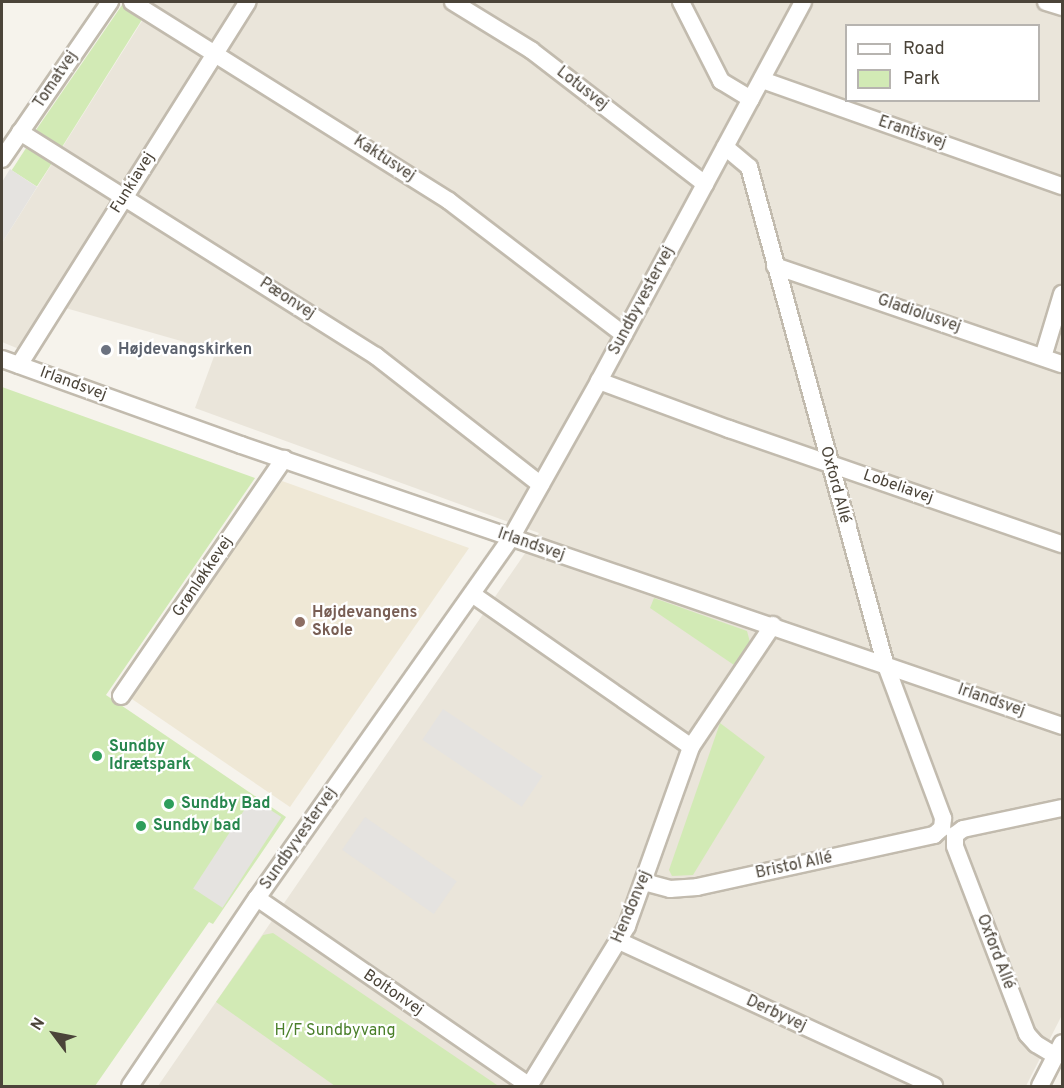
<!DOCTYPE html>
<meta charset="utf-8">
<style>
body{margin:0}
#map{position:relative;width:1064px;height:1088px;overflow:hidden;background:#f6f3ec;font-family:Overpass,sans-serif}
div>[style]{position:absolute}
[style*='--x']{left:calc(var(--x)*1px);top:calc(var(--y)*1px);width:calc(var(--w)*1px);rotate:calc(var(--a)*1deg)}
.residential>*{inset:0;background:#eae5da}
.education>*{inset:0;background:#efe8d6}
.green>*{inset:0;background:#d2eab5;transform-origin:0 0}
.parking>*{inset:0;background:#e5e3e0;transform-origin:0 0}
.roads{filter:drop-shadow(2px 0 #c2bbae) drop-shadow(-2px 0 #c2bbae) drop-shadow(0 2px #c2bbae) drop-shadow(0 -2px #c2bbae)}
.minor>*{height:16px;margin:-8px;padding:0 8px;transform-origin:8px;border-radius:8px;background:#fff}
.dots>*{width:16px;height:16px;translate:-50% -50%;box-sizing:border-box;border:3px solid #fff;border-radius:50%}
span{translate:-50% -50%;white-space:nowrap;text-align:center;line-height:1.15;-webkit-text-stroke:4.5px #fff;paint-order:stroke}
.street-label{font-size:16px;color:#4b4439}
.worship-label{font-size:16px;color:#5b616d;font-weight:700}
.left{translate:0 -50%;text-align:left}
.education-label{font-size:16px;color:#785e54;font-weight:700}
.leisure-label{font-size:16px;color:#27864d;font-weight:700}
.park-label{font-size:16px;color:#4a7f2a}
.frame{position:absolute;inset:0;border:3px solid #4b4439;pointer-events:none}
.legend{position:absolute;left:845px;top:24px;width:195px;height:78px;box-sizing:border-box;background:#fff;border:2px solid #b7b4b0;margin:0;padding:8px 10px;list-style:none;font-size:18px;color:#4b4439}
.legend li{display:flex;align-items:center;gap:12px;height:30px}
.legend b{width:30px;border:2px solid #b7b4b0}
.north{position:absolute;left:24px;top:1004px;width:60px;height:60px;-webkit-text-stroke:4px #fff;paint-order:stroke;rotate:302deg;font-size:16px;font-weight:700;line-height:24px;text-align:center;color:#4b4439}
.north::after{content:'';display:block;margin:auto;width:21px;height:27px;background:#4b4439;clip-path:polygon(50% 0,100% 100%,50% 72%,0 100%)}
</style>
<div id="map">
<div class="residential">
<div style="clip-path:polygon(evenodd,154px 2px,1062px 2px,1062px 1015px,1026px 1086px,158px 1086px,539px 533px,195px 408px,216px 351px,48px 303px,19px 349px,2px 342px,2px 243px,154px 2px,846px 26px,1038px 26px,1038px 100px,846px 100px,846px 26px)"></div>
</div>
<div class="education">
<div style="clip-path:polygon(282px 481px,469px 548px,290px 807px,129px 697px)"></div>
</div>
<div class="green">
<div style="clip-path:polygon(122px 5px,143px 18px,62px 147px,36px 130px)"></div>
<div style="left:28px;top:145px;width:30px;height:30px;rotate:33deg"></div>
<div style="clip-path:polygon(2px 387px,255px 478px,106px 695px,286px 817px,213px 924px,209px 922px,95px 1086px,2px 1086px)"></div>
<div style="clip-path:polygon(654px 598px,747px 631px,750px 642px,734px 665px,650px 608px)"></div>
<div style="clip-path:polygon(720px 723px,765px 757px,693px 875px,672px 876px,669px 870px)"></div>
<div style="clip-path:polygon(273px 933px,497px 1085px,497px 1086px,335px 1086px,216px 1002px,263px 935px)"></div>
</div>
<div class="parking">
<div style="clip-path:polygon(10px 169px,37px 187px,2px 243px,2px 182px)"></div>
<div style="left:443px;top:709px;width:120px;height:37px;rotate:34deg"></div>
<div style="left:252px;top:798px;width:35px;height:108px;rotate:33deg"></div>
<div style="left:365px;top:817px;width:112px;height:40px;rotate:35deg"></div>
</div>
<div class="roads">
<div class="minor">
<div style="--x:132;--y:2;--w:374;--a:32.1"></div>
<div style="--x:449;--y:201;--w:220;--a:37.4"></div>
<div style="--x:453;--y:2;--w:92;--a:31.6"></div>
<div style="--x:531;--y:50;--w:220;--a:37.6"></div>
<div style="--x:681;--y:2;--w:89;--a:63.1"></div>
<div style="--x:721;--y:81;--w:35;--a:31"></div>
<div style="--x:1046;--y:2;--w:17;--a:17"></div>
<div style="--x:762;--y:80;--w:318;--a:19.5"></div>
<div style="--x:20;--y:132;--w:421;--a:32.2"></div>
<div style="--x:376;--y:356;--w:209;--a:38"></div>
<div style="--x:2;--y:159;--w:191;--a:-55.5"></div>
<div style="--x:775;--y:266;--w:303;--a:18.9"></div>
<div style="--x:1043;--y:357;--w:66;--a:-73.2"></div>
<div style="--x:2;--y:359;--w:254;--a:19.8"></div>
<div style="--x:241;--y:445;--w:868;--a:18.89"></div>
<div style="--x:19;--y:365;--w:429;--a:-57.8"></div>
<div style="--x:599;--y:381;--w:139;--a:20.3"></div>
<div style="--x:729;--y:429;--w:352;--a:19.1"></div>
<div style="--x:472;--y:594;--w:267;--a:34.9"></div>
<div style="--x:121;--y:696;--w:288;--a:-55.5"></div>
<div style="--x:644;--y:882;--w:27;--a:15"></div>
<div style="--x:670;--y:889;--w:27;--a:-4"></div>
<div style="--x:697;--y:887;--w:243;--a:-12.4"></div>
<div style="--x:934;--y:835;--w:11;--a:-41"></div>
<div style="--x:942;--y:828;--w:10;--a:-84"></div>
<div style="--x:943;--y:818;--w:165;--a:-110.5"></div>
<div style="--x:885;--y:663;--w:514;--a:-105.33"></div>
<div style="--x:749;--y:167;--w:31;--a:-140"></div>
<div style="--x:257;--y:898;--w:331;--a:34.6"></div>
<div style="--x:619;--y:941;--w:347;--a:24.7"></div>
<div style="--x:1056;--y:1056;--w:23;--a:-149"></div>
<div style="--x:1036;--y:1044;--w:13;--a:-132"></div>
<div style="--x:1027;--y:1034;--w:201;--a:-111"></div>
<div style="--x:955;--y:846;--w:11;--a:-90"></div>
<div style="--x:955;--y:835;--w:10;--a:-37"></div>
<div style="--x:963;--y:829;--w:101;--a:-12"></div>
<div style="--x:130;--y:1086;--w:227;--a:-56"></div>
<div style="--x:257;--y:898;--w:441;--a:-54.8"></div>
<div style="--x:511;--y:538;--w:180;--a:-60.7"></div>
<div style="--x:599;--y:381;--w:430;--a:-61.7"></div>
<div style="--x:529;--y:1086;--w:188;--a:-58.5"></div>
<div style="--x:627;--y:926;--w:190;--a:-70.3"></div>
<div style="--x:691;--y:747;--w:147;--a:-56.1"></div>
<div style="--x:1040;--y:1086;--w:48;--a:-62.9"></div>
</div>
</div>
<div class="dots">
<div style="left:106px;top:350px;background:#6b7280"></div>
<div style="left:300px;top:622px;background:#8d6e63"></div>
<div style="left:97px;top:756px;background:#2e9e5b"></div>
<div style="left:169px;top:804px;background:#2e9e5b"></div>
<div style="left:141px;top:826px;background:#2e9e5b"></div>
</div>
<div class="street-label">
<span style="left:56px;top:80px;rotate:-56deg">Tomatvej</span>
<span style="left:582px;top:89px;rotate:38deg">Lotusvej</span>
<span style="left:912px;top:133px;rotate:19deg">Erantisvej</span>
<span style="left:384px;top:159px;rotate:33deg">Kaktusvej</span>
<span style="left:133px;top:183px;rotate:-58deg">Funkiavej</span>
<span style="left:287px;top:299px;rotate:33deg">Pæonvej</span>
<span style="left:642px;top:301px;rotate:-62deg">Sundbyvestervej</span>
<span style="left:919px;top:314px;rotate:19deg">Gladiolusvej</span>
<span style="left:73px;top:384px;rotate:20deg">Irlandsvej</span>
<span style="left:835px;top:485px;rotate:75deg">Oxford Allé</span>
<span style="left:898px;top:487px;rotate:19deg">Lobeliavej</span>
<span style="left:531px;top:545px;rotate:19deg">Irlandsvej</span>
<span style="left:203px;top:577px;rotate:-56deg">Grønløkkevej</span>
<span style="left:991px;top:701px;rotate:19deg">Irlandsvej</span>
<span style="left:299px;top:839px;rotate:-55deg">Sundbyvestervej</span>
<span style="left:794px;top:866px;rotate:-12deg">Bristol Allé</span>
<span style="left:632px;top:907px;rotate:-67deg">Hendonvej</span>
<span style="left:995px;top:952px;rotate:69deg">Oxford Allé</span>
<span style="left:393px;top:993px;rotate:34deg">Boltonvej</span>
<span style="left:776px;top:1014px;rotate:25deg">Derbyvej</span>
</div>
<div class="worship-label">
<span class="left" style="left:118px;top:350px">Højdevangskirken</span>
</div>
<div class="education-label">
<span class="left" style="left:312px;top:622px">Højdevangens<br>Skole</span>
</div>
<div class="leisure-label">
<span class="left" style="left:109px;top:756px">Sundby<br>Idrætspark</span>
<span class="left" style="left:181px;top:804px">Sundby Bad</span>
<span class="left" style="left:153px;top:826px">Sundby bad</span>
</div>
<div class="park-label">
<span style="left:335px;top:1031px">H/F Sundbyvang</span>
</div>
<div class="frame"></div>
<ul class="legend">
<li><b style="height:8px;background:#fff"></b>Road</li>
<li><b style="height:16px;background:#d2eab5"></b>Park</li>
</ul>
<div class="north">N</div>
</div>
